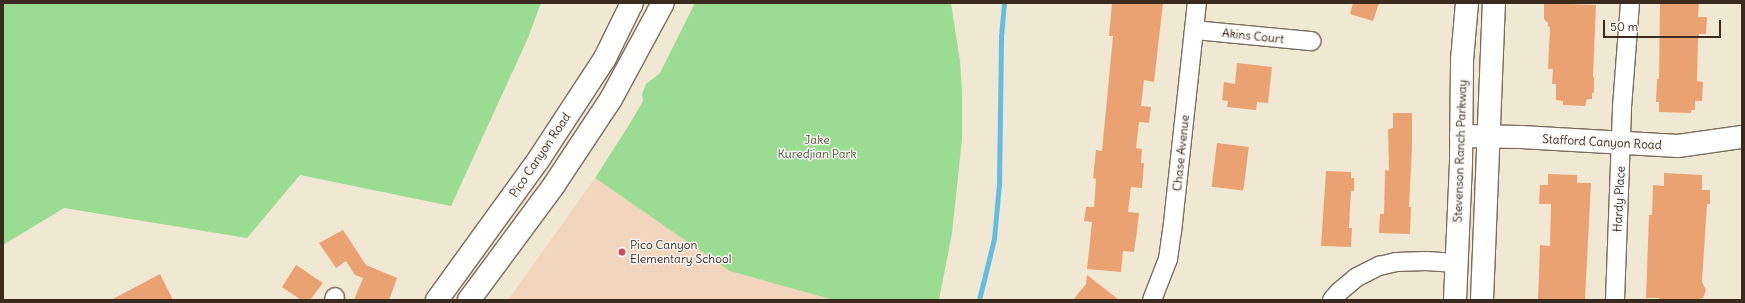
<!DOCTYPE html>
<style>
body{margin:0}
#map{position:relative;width:1745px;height:303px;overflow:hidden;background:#f1e8d3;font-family:Delius,sans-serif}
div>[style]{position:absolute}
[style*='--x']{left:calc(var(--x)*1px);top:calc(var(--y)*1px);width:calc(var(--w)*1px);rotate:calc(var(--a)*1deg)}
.built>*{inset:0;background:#f1d5bd}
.green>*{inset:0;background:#9bdc93}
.stream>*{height:4.5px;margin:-2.25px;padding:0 2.25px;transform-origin:2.25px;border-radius:2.25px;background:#64bde1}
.building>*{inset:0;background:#eba273;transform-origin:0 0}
.roads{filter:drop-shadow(1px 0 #7b6c5d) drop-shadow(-1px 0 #7b6c5d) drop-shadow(0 1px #7b6c5d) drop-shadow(0 -1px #7b6c5d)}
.minor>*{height:18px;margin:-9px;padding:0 9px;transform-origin:9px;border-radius:9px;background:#fff}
.tertiary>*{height:22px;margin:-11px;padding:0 11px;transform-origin:11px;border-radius:11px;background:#fff}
.secondary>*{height:22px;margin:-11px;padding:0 11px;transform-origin:11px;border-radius:11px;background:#fff}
.dots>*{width:11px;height:11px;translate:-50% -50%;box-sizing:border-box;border:2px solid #f6f6f2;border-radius:50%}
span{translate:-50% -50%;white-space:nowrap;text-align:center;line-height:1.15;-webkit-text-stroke:3px #f6f6f2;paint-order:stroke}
.street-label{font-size:12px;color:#3b2a1e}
.park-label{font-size:12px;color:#53563b}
.poi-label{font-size:12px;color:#3b2a1e}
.left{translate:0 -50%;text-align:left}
.frame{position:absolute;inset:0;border:4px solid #3b2a1e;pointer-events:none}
.scale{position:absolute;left:1603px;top:20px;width:118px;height:18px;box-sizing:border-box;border:2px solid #3b2a1e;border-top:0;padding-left:5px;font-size:12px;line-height:14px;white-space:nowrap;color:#3b2a1e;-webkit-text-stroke:3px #f6f6f2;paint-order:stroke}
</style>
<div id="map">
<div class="built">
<div style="clip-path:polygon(595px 178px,674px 232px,841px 300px,508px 300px)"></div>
</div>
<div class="green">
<div style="clip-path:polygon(3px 3px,541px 3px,528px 38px,451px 206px,300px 175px,247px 238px,64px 208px,3px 245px)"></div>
<div style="clip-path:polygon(695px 3px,951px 3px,960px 61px,962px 91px,962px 139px,952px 233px,939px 300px,834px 300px,730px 271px,595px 178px,629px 125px,643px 101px,642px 94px,646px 84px,660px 73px)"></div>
</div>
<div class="stream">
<div style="--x:979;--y:300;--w:63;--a:-76.2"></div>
<div style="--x:994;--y:239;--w:55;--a:-84.8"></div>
<div style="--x:999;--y:184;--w:147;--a:-89.2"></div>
<div style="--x:1001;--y:37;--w:34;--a:-85"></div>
</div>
<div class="building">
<div style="clip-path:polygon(1112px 3px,1163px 3px,1154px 82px,1144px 80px,1141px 106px,1151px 107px,1149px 123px,1139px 122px,1136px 148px,1142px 149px,1141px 163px,1144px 163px,1142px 188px,1131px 187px,1128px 212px,1139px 213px,1137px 231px,1134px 252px,1123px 251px,1121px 272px,1087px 269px,1092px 222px,1084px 221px,1086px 207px,1094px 207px,1096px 179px,1093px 178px,1096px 150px,1102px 151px,1113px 36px,1109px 36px)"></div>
<div style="clip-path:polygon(1353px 3px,1379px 3px,1373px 21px,1350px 14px)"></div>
<div style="clip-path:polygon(1544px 3px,1596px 5px,1593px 77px,1594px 77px,1594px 93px,1592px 93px,1592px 99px,1587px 99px,1585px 106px,1563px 105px,1563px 101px,1556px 100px,1556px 84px,1552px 84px,1553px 69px,1548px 69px,1550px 27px,1548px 27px,1548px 23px,1544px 19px)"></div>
<div style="clip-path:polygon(1660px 3px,1699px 3px,1698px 17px,1707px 17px,1706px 34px,1699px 34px,1698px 39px,1697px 81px,1703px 82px,1702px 101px,1695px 101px,1695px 110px,1691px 110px,1691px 113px,1659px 112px,1659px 102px,1656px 102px,1657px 79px,1659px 79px)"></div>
<div style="clip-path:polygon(1237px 63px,1272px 67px,1268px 103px,1257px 102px,1256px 110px,1227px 107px,1228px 101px,1222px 100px,1224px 82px,1235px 84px)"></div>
<div style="clip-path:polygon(1393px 113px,1412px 113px,1412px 147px,1409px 207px,1411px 207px,1410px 234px,1379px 233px,1380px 214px,1384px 214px,1385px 170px,1389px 171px,1388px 129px,1393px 128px)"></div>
<div style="left:1217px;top:143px;width:32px;height:44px;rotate:7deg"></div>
<div style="clip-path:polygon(1326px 171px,1351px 172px,1351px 178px,1354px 178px,1354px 191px,1351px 191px,1349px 228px,1352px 228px,1351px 247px,1321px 246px)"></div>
<div style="clip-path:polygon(1664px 173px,1702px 175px,1702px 190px,1710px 190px,1710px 204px,1707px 204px,1702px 282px,1706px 290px,1703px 298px,1694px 300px,1659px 300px,1659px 298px,1646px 298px,1649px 215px,1652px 215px,1653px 185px,1664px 186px)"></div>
<div style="clip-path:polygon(1548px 174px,1577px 175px,1577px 183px,1591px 183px,1585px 300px,1538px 300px,1540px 245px,1550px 246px,1551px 204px,1539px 204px,1540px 185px,1548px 185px)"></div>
<div style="clip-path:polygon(343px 230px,366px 265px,397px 278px,389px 300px,354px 300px,363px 278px,355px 275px,346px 261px,336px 268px,319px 243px)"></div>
<div style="clip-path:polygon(296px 265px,323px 283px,310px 300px,301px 300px,282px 287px)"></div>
<div style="clip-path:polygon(160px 274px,173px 300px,111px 300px)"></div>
<div style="clip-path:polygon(1087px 275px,1119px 300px,1073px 300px,1086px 284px)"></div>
</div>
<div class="roads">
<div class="minor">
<div style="--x:1194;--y:30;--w:118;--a:5.4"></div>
<div style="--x:334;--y:300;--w:3;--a:-72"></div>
<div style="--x:1152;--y:300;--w:44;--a:-68.7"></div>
<div style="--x:1168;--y:259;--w:27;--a:-82"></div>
<div style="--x:1172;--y:232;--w:230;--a:-83.8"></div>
<div style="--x:1332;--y:300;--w:11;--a:-49"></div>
<div style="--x:1339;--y:292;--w:23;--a:-40"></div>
<div style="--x:1357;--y:277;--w:25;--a:-27"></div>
<div style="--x:1379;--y:266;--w:17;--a:-13"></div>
<div style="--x:1396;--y:262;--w:30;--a:-2"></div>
<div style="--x:1426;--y:261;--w:30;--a:4"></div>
<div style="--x:1615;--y:300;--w:193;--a:-87.9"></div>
<div style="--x:1622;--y:107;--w:104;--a:-85.6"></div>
</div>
<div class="tertiary">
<div style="--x:1461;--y:136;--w:60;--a:1"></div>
<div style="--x:1521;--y:137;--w:157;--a:3.3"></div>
<div style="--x:1678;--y:146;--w:65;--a:-8"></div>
</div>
<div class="secondary">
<div style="--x:437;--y:300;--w:174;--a:-54.1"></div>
<div style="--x:539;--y:159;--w:121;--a:-56.8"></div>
<div style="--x:605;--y:58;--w:61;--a:-63.9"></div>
<div style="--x:469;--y:300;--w:143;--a:-53.5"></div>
<div style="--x:554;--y:185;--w:103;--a:-56.5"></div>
<div style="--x:611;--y:99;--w:109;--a:-61.6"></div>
<div style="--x:1455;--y:300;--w:139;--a:-87.5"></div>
<div style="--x:1461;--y:161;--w:101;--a:-89.4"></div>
<div style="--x:1462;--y:60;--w:57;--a:-85"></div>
<div style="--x:1482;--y:300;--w:297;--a:-87.7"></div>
</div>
</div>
<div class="dots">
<div style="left:622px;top:252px;background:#d1495b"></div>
</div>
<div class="street-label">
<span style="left:1253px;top:36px;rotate:6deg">Akins Court</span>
<span style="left:1602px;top:142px;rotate:3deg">Stafford Canyon Road</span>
<span style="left:1460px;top:151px;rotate:-88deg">Stevenson Ranch Parkway</span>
<span style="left:1181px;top:153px;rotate:-84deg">Chase Avenue</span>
<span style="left:540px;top:155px;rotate:-56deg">Pico Canyon Road</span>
<span style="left:1619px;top:199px;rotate:-87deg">Hardy Place</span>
</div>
<div class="park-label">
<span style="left:817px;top:147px">Jake<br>Kuredjian Park</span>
</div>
<div class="poi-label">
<span class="left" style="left:630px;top:252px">Pico Canyon<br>Elementary School</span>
</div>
<div class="frame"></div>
<div class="scale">50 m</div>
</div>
